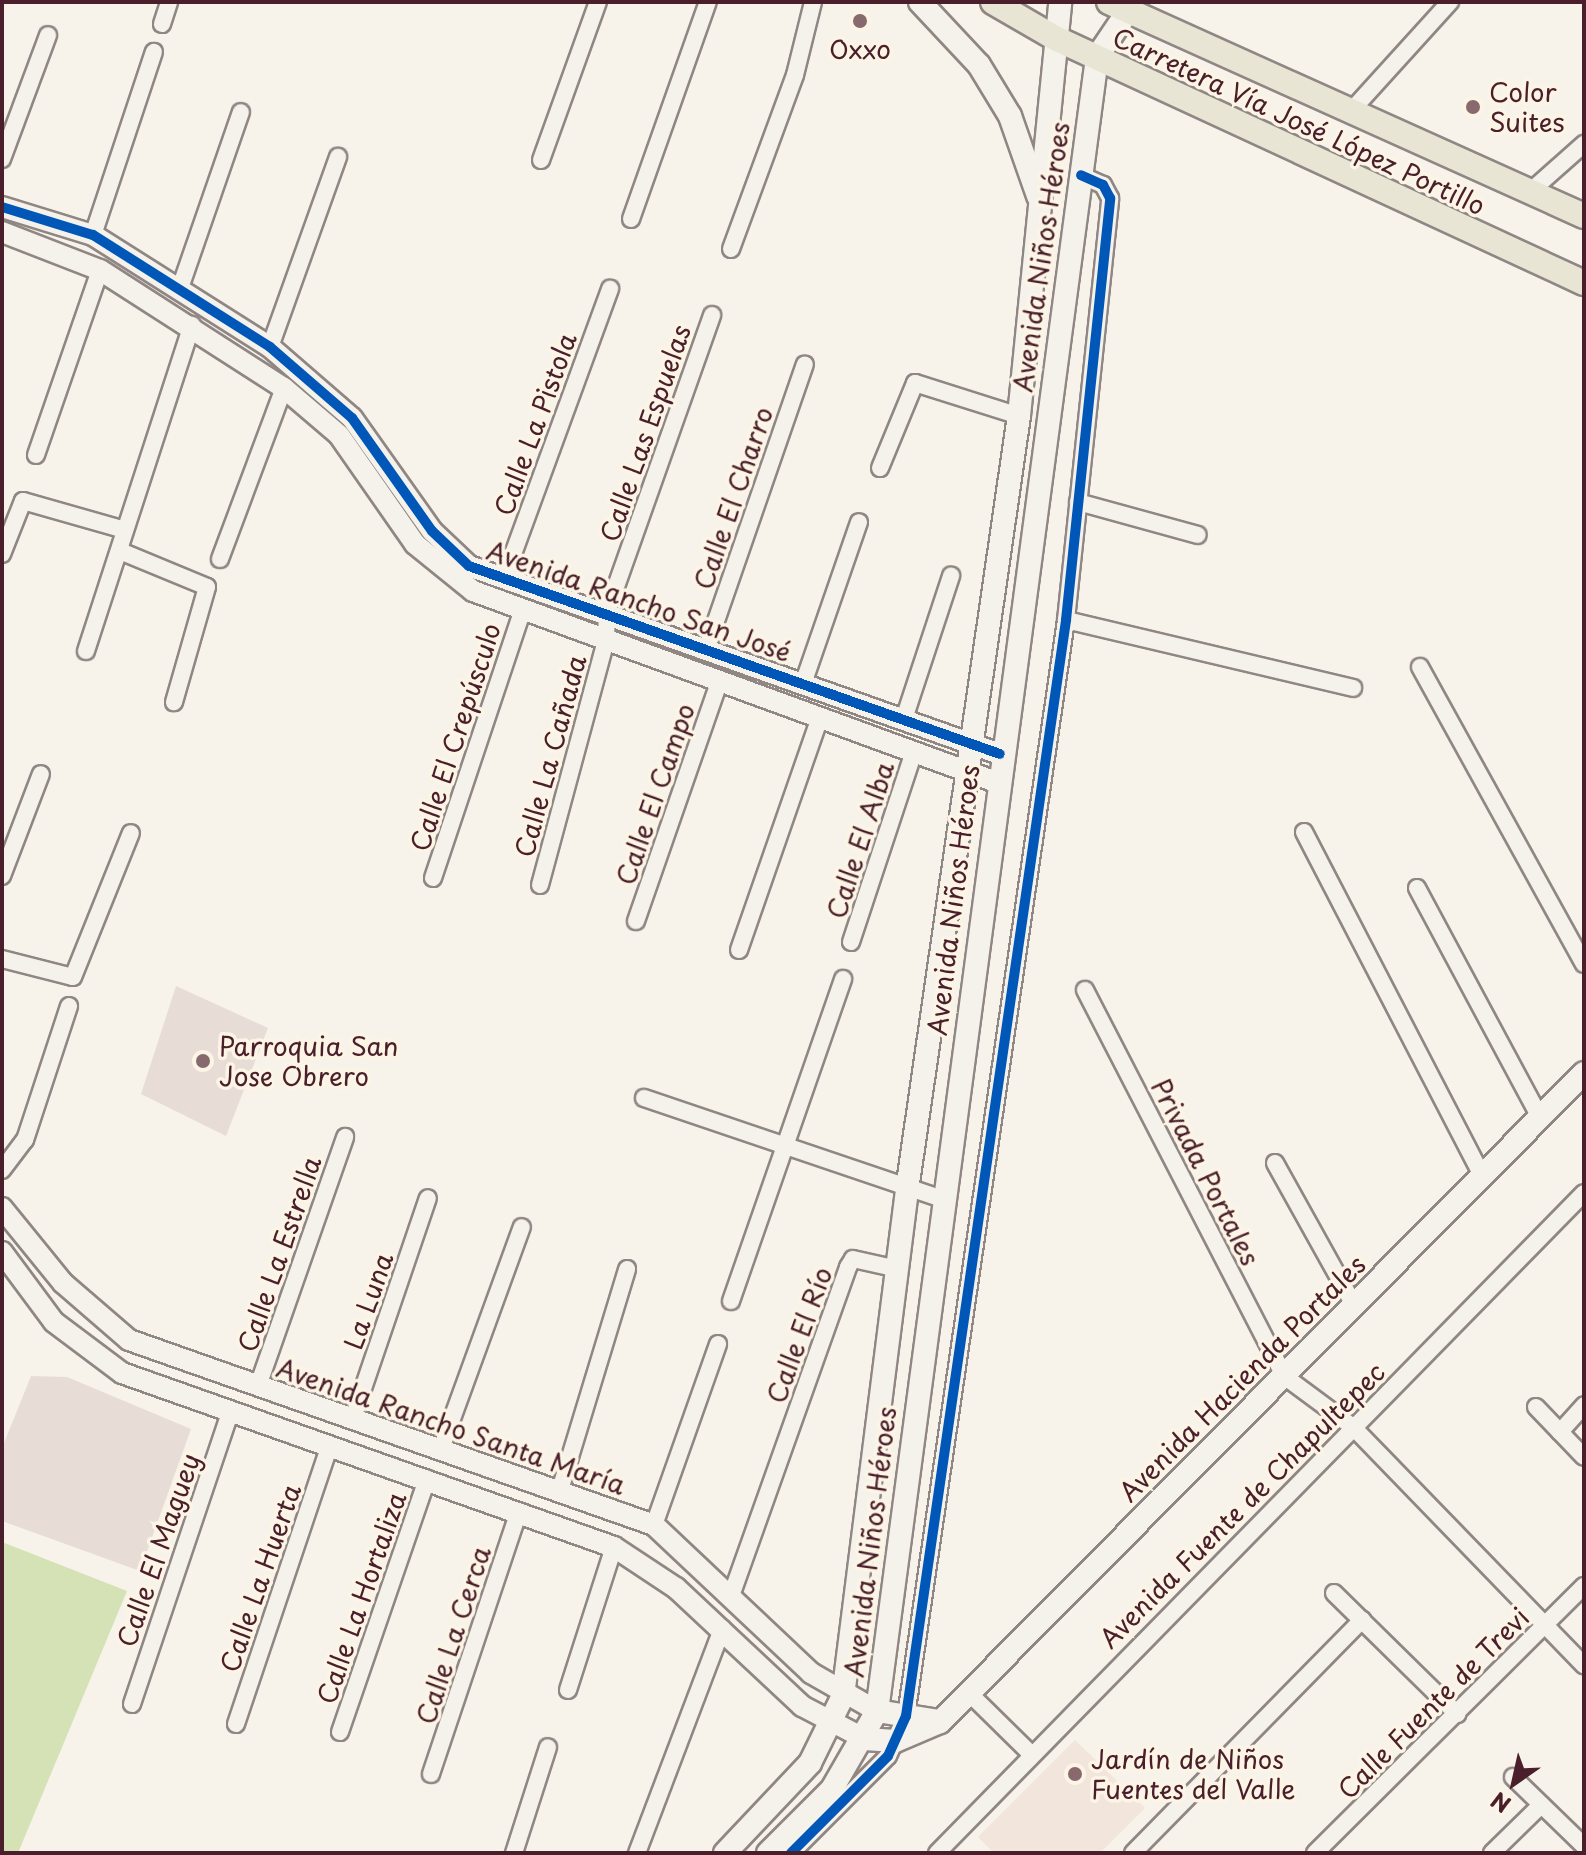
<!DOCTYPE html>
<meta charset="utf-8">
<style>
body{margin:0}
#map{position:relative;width:1586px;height:1855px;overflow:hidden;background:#f7f3ea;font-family:"Playpen Sans",sans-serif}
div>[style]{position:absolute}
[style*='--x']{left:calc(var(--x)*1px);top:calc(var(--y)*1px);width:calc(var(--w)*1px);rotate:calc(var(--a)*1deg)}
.built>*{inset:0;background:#f2e5db}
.green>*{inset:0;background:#d5e2b6}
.building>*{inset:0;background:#e8dcd7}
.roads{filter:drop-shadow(2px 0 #908684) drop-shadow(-2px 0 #908684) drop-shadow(0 2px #908684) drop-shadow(0 -2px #908684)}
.minor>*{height:16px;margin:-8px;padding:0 8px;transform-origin:8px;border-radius:8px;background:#f5f2ec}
.tertiary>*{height:20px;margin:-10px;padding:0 10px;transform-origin:10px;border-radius:10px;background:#f5f2ec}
.secondary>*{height:22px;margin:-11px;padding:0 11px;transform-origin:11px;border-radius:11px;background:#f5f2ec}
.primary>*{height:24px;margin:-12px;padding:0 12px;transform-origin:12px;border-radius:12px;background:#e9e5d5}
.cycleway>*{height:10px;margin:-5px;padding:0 5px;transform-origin:5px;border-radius:5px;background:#0057b8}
.dots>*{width:22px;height:22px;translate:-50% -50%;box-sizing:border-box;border:4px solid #fcf5e5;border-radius:50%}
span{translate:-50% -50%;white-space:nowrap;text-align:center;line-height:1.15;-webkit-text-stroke:7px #fcf5e5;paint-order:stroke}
.poi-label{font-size:26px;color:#4a1f2b}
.left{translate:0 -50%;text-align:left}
.street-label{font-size:26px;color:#4a1f2b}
.frame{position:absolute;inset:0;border:4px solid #4a1f2b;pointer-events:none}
.north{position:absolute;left:1474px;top:1743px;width:80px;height:80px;-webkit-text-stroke:6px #fcf5e5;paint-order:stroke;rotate:214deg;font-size:22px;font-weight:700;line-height:32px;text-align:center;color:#4a1f2b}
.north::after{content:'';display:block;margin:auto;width:28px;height:36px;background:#4a1f2b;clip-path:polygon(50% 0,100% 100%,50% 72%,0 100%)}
</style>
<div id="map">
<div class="built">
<div style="clip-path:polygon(1075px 1740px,1145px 1808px,1100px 1853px,994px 1853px,978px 1837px)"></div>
</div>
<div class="green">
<div style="clip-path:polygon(2px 1542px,127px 1591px,18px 1853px,2px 1853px)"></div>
</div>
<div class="building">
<div style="clip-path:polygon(176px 986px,268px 1028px,226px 1136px,141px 1094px)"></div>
<div style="clip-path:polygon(31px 1376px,67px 1377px,191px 1429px,140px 1571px,2px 1521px,2px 1448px)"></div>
</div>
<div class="roads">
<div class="minor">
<div style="--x:162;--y:24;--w:23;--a:-72"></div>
<div style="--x:1352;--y:110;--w:146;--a:-47.8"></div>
<div style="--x:2;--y:159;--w:132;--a:-69.6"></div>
<div style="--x:541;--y:160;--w:168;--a:-70.2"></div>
<div style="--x:1531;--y:191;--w:71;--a:-41.6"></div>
<div style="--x:631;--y:219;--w:230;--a:-70.5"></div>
<div style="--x:93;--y:235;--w:193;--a:-71.6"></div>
<div style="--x:731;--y:249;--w:185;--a:-69.8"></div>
<div style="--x:795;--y:75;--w:75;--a:-76.1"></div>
<div style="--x:180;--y:288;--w:186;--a:-70.9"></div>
<div style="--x:270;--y:347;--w:202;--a:-70.3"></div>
<div style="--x:36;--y:455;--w:196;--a:-70.9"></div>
<div style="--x:880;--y:468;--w:92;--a:-67.6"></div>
<div style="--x:915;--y:383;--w:109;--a:17.6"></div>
<div style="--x:1078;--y:502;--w:124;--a:15.4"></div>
<div style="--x:120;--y:551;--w:94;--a:22.5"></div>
<div style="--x:207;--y:587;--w:120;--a:106"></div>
<div style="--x:2;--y:554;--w:57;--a:-68.4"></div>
<div style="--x:23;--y:501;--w:106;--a:15.9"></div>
<div style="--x:220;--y:559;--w:183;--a:-69.5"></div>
<div style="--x:505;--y:576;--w:306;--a:-69.9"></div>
<div style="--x:1066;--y:620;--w:295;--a:13.3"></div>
<div style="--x:707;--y:647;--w:299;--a:-70.9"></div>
<div style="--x:86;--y:651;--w:343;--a:-72"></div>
<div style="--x:1420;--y:667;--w:339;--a:61.1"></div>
<div style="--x:804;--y:681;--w:168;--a:-70.9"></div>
<div style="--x:904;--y:719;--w:151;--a:-71.8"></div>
<div style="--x:1304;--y:832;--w:386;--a:62.6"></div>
<div style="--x:2;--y:876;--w:109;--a:-69.1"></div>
<div style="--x:433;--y:878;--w:280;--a:-71.5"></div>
<div style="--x:540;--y:885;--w:254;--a:-74.9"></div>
<div style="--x:606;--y:640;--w:28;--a:-88"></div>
<div style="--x:607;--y:612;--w:315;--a:-70.5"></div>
<div style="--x:1417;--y:888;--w:260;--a:61.8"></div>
<div style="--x:636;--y:921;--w:252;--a:-70.8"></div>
<div style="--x:851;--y:942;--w:200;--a:-71.7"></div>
<div style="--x:739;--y:950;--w:247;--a:-70.8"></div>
<div style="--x:2;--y:959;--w:73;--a:14.2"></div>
<div style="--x:73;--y:977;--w:155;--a:-68.1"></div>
<div style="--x:1085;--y:990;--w:434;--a:62.7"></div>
<div style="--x:1284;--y:1376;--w:86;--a:36.5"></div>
<div style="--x:1353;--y:1427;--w:332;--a:45.9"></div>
<div style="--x:644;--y:1098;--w:316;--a:18.7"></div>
<div style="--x:1275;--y:1163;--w:162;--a:60.9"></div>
<div style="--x:2;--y:1170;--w:38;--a:-53"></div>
<div style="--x:25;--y:1140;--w:141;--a:-71.8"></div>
<div style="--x:731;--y:1301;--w:341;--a:-70.8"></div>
<div style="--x:258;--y:1386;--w:264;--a:-70.7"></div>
<div style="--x:1536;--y:1407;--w:69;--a:46.2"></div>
<div style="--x:353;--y:1418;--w:232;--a:-71.2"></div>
<div style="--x:1560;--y:1432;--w:36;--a:-48"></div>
<div style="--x:441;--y:1449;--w:236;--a:-70"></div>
<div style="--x:560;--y:1490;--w:231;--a:-73.1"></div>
<div style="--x:654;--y:1525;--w:192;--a:-70.5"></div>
<div style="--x:1334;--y:1593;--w:173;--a:44.5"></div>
<div style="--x:731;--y:1596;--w:349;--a:-70.4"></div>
<div style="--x:848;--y:1267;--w:9;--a:-58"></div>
<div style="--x:853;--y:1259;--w:46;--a:12.5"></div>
<div style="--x:568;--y:1690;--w:150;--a:-72.2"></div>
<div style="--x:969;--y:1693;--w:87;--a:44.5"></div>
<div style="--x:132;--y:1704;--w:308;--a:-71.4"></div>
<div style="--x:236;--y:1724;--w:292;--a:-71.4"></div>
<div style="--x:340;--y:1732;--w:268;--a:-71"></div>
<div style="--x:431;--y:1774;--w:277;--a:-71.5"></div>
<div style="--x:1513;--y:1777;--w:99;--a:44.2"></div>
<div style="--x:514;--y:1853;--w:111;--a:-72.2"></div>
<div style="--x:637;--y:1853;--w:240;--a:-69.2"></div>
<div style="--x:791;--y:1853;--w:137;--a:-45"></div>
<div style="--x:888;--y:1756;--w:44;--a:-65.8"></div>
<div style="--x:906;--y:1716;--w:1108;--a:-81.69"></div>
<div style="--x:1066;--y:620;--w:424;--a:-84"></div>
<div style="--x:1110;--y:198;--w:15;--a:-118"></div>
<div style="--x:1103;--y:185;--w:24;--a:-156"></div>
<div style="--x:937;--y:1853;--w:924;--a:-45.57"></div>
<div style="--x:1133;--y:1853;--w:327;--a:-45.5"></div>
<div style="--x:1315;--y:1853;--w:379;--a:-44.8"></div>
<div style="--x:1492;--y:1853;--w:69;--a:-44.4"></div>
</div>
<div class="tertiary">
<div style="--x:2;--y:207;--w:95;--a:17.1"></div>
<div style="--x:93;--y:235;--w:209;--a:32.3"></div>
<div style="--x:270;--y:347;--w:108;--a:40.9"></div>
<div style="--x:352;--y:418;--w:138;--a:54.7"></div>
<div style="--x:432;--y:531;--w:51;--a:43.4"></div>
<div style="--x:469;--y:566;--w:563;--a:19.5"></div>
<div style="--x:2;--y:232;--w:105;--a:21.2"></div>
<div style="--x:100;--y:270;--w:219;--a:32.7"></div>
<div style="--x:284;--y:388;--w:72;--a:40.5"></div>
<div style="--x:339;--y:435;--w:133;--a:55.1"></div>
<div style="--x:415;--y:544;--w:75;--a:39"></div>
<div style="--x:473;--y:591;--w:557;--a:20.06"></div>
<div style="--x:2;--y:1208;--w:97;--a:50.9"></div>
<div style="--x:63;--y:1283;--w:87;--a:40.8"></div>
<div style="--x:129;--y:1340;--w:557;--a:19.41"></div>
<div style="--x:654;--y:1525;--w:216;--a:43.3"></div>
<div style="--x:811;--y:1673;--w:76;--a:29.9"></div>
<div style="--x:2;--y:1252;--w:87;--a:53.4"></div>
<div style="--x:54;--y:1322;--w:85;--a:36.9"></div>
<div style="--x:122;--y:1373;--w:522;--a:19.48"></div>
<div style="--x:614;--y:1547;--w:74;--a:33.5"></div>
<div style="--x:676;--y:1588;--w:173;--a:43.1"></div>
<div style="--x:802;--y:1706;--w:71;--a:27.6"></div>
</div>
<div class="secondary">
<div style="--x:920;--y:2;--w:86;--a:46.9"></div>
<div style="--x:979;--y:65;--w:60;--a:58.7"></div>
<div style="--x:1010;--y:116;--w:85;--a:70.7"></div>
<div style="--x:877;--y:1711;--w:63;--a:9.2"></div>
<div style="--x:865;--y:1739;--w:30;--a:4"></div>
<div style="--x:895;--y:1741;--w:49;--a:-22.9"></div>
<div style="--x:940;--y:1722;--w:914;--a:-45.22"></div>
<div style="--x:725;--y:1853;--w:124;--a:-46.6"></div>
<div style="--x:810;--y:1763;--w:75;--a:-63.8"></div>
<div style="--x:843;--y:1696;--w:510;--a:-82.79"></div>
<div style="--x:907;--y:1190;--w:782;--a:-81.77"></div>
<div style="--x:1019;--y:416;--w:416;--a:-84.3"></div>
<div style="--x:768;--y:1853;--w:91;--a:-45"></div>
<div style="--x:832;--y:1789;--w:90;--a:-60"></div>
<div style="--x:877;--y:1711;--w:1669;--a:-82.42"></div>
<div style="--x:1097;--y:57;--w:55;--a:-56"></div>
</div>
<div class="primary">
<div style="--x:993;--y:2;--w:72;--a:30.1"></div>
<div style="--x:1055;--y:38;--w:583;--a:24.85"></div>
<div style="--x:1109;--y:2;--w:521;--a:24.25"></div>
</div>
</div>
<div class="cycleway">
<div style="--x:2;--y:207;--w:95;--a:17.1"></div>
<div style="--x:93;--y:235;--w:209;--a:32.3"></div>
<div style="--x:270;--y:347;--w:108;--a:40.9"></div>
<div style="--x:352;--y:418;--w:138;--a:54.7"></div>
<div style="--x:432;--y:531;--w:51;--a:43.4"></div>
<div style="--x:469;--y:566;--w:563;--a:19.5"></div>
<div style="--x:791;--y:1853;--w:137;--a:-45"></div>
<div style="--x:888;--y:1756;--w:44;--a:-65.8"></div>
<div style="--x:906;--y:1716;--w:1108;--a:-81.69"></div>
<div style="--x:1066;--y:620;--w:424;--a:-84"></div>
<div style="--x:1110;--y:198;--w:15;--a:-118"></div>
<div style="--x:1103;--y:185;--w:24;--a:-156"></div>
</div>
<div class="dots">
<div style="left:860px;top:21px;background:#87696e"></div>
<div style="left:1473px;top:107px;background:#87696e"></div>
<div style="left:203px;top:1061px;background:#87696e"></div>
<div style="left:1075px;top:1774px;background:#87696e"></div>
</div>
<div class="poi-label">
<span style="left:860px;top:49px">Oxxo</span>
<span class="left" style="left:1489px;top:107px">Color<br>Suites</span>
<span class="left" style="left:219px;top:1061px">Parroquia San<br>Jose Obrero</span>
<span class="left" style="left:1091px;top:1774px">Jardín de Niños<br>Fuentes del Valle</span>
</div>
<div class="street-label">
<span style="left:1299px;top:121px;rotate:25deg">Carretera Vía José López Portillo</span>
<span style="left:1041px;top:257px;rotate:-82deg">Avenida Niños Héroes</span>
<span style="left:535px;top:424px;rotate:-70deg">Calle La Pistola</span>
<span style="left:645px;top:433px;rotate:-71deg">Calle Las Espuelas</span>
<span style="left:733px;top:498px;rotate:-71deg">Calle El Charro</span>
<span style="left:639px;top:601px;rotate:19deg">Avenida Rancho San José</span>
<span style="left:455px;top:737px;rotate:-72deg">Calle El Crepúsculo</span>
<span style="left:550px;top:756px;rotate:-75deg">Calle La Cañada</span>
<span style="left:655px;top:794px;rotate:-71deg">Calle El Campo</span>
<span style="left:860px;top:840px;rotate:-72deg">Calle El Alba</span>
<span style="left:953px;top:900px;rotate:-83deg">Avenida Niños Héroes</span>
<span style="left:1206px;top:1172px;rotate:63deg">Privada Portales</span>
<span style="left:279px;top:1254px;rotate:-71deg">Calle La Estrella</span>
<span style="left:368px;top:1301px;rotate:-71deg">La Luna</span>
<span style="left:799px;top:1335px;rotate:-70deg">Calle El Río</span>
<span style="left:1242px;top:1378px;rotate:-45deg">Avenida Hacienda Portales</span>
<span style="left:451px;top:1426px;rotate:19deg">Avenida Rancho Santa María</span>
<span style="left:1242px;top:1505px;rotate:-45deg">Avenida Fuente de Chapultepec</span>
<span style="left:870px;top:1542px;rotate:-83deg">Avenida Niños Héroes</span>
<span style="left:158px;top:1550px;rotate:-71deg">Calle El Maguey</span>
<span style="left:260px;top:1578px;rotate:-71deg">Calle La Huerta</span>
<span style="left:361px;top:1598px;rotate:-71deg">Calle La Hortaliza</span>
<span style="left:453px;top:1635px;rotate:-72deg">Calle La Cerca</span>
<span style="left:1433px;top:1703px;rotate:-45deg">Calle Fuente de Trevi</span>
</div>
<div class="frame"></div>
<div class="north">N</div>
</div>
